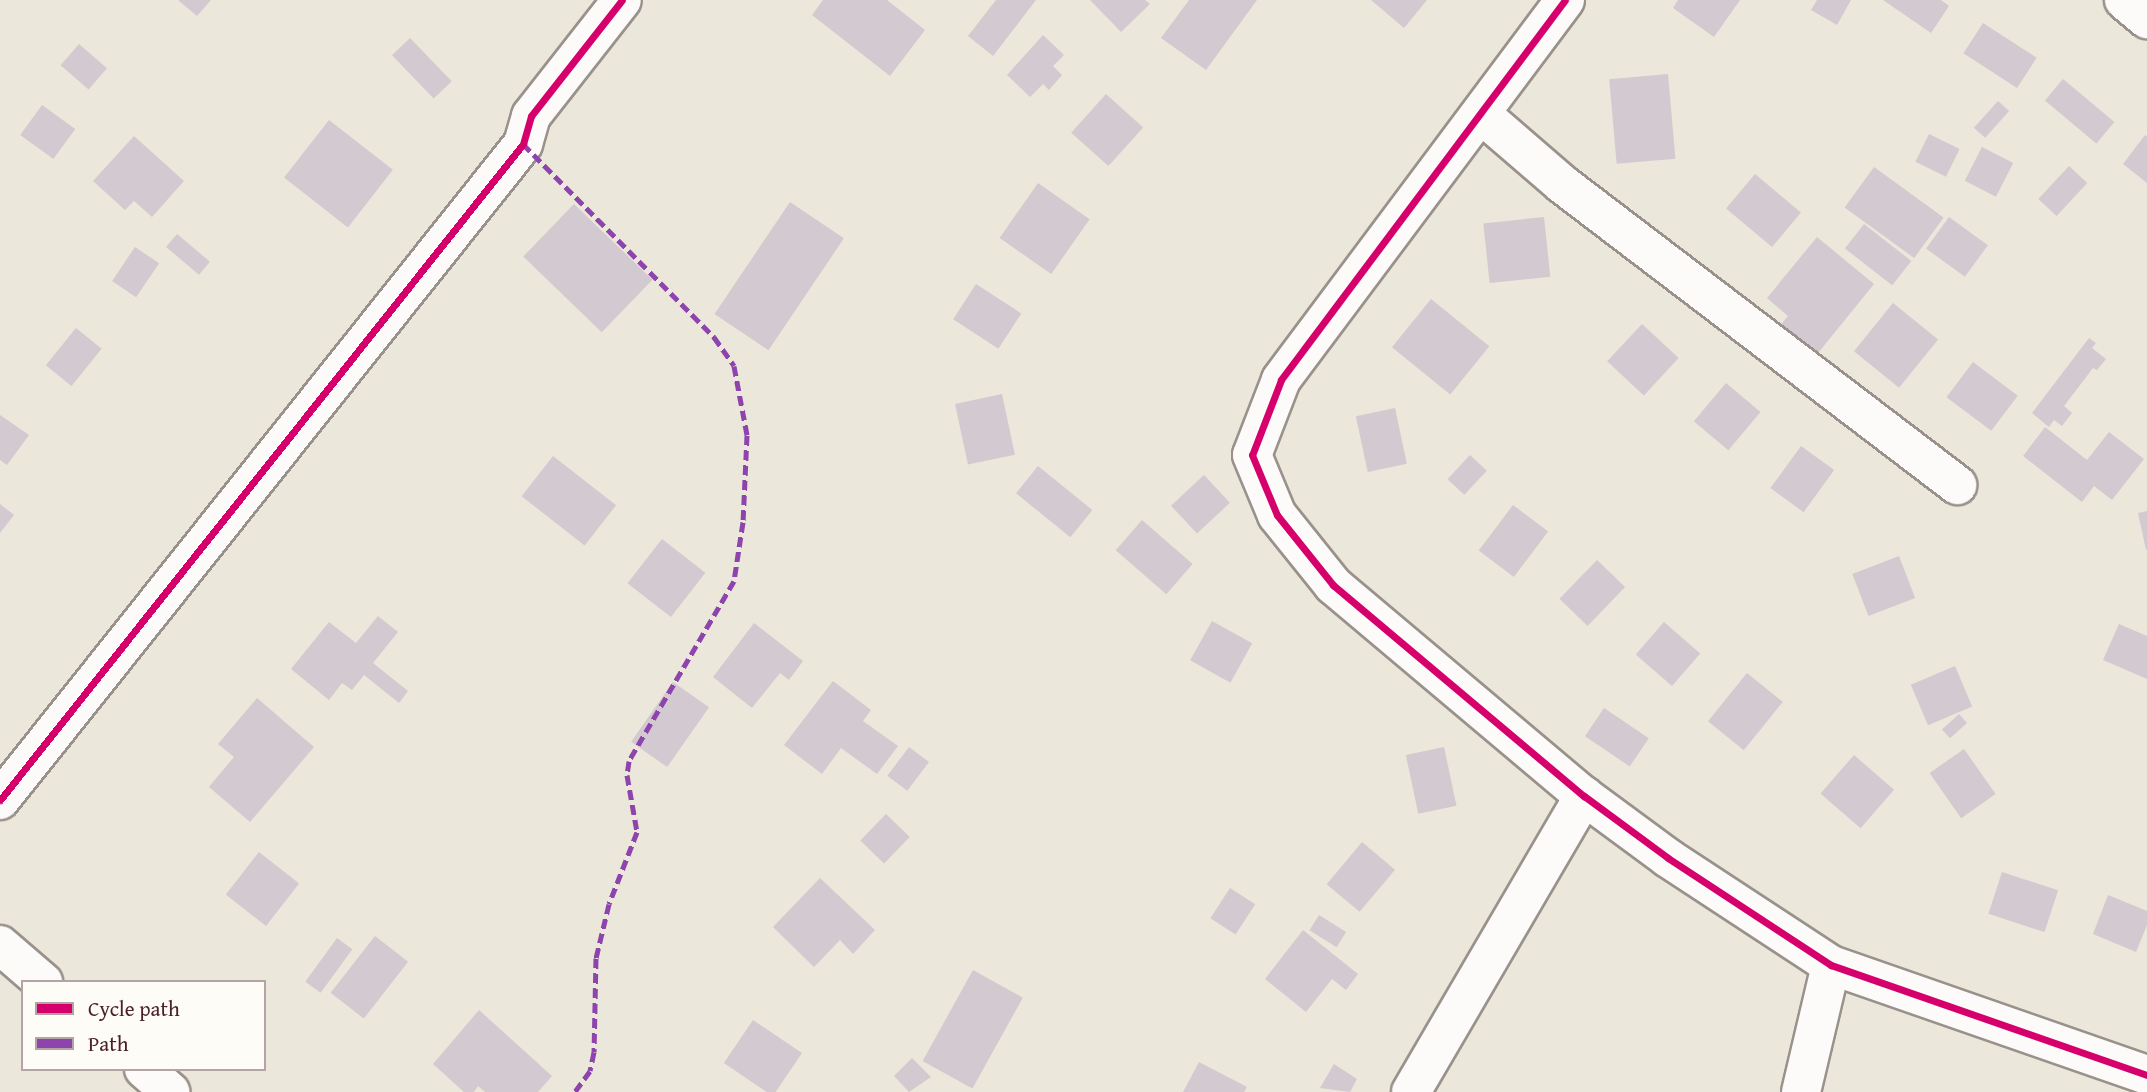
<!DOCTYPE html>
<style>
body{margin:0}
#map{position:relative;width:2147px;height:1092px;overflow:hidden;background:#ebe7da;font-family:"Gentium Book Plus",serif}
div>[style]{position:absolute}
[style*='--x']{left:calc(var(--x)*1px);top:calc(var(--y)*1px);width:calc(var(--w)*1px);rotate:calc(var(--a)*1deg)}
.building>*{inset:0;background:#d3c9d0;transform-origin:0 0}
.roads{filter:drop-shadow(2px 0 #9a918c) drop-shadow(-2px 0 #9a918c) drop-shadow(0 2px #9a918c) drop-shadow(0 -2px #9a918c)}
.minor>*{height:38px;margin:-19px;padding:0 19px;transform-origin:19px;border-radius:19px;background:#fcfbf9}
.quiet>*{height:5px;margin-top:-2.5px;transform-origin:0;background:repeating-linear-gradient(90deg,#8e44ad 0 10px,transparent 0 15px)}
.cycleway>*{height:7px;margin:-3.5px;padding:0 3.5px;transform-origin:3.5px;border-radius:3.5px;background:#d6006c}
span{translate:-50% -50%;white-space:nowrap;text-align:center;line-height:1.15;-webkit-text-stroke:6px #fdfcf7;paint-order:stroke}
.legend{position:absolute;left:21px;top:980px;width:245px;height:91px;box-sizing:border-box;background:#fdfcf7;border:2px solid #b5a4a5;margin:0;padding:9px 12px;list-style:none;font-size:21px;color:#4a1f2b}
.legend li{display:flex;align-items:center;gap:14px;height:35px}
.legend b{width:35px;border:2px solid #b5a4a5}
</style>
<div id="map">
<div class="building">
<div style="clip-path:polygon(178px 0,211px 0,197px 16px)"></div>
<div style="clip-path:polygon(823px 0,887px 0,925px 30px,890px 76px,812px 15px)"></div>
<div style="clip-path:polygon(996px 0,1036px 0,993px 56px,968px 36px)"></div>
<div style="clip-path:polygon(1090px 0,1145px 0,1150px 4px,1121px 32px)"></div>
<div style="clip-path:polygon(1189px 0,1257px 0,1206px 70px,1161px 38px)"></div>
<div style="clip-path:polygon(1371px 0,1427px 0,1404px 28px)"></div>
<div style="clip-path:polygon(1678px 0,1740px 0,1714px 37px,1673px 8px)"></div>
<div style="clip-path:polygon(1817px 0,1851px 0,1837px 25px,1811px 10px)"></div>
<div style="clip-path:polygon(1883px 0,1941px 0,1949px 6px,1931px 33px)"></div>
<div style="left:1983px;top:23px;width:64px;height:36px;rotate:33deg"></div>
<div style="clip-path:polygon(1043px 35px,1064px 55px,1053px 66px,1062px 75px,1049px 90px,1043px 84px,1030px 97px,1007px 75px)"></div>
<div style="left:410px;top:38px;width:60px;height:25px;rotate:46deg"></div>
<div style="left:79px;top:44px;width:37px;height:28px;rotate:41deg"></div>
<div style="left:1668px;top:74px;width:85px;height:59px;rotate:85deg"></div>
<div style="left:2063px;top:79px;width:67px;height:28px;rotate:40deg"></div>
<div style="left:1106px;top:94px;width:50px;height:52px;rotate:42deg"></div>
<div style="left:1998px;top:101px;width:15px;height:36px;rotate:42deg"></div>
<div style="left:42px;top:105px;width:41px;height:37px;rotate:36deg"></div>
<div style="left:329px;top:120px;width:81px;height:73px;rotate:38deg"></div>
<div style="left:1929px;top:134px;width:34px;height:31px;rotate:26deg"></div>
<div style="clip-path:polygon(2145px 135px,2147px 137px,2147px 183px,2123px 164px)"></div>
<div style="clip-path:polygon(134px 136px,184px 181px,152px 217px,134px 201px,125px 210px,93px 181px)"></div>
<div style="left:1982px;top:147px;width:35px;height:38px;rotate:27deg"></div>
<div style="left:2069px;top:166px;width:25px;height:45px;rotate:43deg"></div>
<div style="left:1874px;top:167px;width:86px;height:50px;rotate:36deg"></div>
<div style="left:1755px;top:174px;width:60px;height:45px;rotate:40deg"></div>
<div style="left:1038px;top:183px;width:63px;height:67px;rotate:35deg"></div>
<div style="left:790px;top:202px;width:65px;height:135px;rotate:34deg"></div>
<div style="left:574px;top:204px;width:109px;height:73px;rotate:44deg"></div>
<div style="left:1544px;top:217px;width:60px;height:61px;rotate:84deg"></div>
<div style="left:1949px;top:217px;width:48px;height:39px;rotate:36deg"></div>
<div style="left:1864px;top:224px;width:60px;height:31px;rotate:38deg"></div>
<div style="left:177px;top:234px;width:43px;height:17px;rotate:40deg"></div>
<div style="clip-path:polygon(1817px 237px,1874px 284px,1814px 358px,1778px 328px,1788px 316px,1767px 298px)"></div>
<div style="left:135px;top:247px;width:29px;height:41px;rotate:34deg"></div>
<div style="left:976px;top:284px;width:54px;height:42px;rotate:33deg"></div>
<div style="left:1431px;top:299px;width:75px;height:62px;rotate:39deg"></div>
<div style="left:1893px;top:303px;width:58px;height:62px;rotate:39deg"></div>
<div style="left:1642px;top:324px;width:50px;height:51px;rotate:43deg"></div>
<div style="left:76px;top:328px;width:33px;height:48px;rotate:39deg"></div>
<div style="clip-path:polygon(2089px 338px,2096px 343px,2092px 348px,2106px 359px,2097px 370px,2093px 368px,2064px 406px,2072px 413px,2062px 426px,2054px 420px,2049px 427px,2032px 413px)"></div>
<div style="left:1973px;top:362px;width:56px;height:44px;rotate:37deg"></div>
<div style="left:1726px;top:383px;width:45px;height:50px;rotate:40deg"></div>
<div style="left:1002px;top:394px;width:62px;height:48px;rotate:78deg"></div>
<div style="left:1395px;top:408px;width:57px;height:40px;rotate:78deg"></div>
<div style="clip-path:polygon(0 415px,29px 435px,7px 465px,0 460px)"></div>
<div style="clip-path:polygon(2045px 427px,2087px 460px,2109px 432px,2144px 459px,2112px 500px,2094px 486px,2082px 502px,2023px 456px)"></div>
<div style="left:1801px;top:446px;width:41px;height:52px;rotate:36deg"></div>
<div style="left:1470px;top:455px;width:23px;height:33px;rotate:43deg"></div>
<div style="left:553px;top:456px;width:80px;height:51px;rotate:38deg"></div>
<div style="left:1038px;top:466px;width:70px;height:35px;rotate:39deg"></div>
<div style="left:1204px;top:475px;width:38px;height:45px;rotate:47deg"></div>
<div style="clip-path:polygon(0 504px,14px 515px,0 533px)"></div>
<div style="left:1513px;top:505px;width:44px;height:57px;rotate:37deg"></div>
<div style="clip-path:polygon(2147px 511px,2147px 549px,2146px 550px,2138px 513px)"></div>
<div style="left:1142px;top:520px;width:67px;height:40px;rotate:41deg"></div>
<div style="left:662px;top:539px;width:55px;height:56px;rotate:38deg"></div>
<div style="left:1899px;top:556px;width:45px;height:50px;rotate:69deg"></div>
<div style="left:1597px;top:560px;width:39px;height:54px;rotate:44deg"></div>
<div style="clip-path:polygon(378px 616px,398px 632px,373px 663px,408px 691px,399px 703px,364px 675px,352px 690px,342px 683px,329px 700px,291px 669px,329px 622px,356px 643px)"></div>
<div style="left:1212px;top:621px;width:46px;height:45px;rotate:29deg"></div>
<div style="left:1664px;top:622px;width:48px;height:43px;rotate:41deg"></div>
<div style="clip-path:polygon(754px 623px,803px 661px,789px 680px,780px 673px,752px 708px,713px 677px)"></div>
<div style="clip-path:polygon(2119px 624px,2147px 636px,2147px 679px,2103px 660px)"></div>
<div style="left:1955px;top:666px;width:44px;height:48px;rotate:67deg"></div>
<div style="left:1747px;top:673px;width:46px;height:62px;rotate:39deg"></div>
<div style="clip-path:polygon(833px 681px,871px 710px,863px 721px,898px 746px,877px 774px,841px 748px,822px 774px,784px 745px)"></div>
<div style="left:673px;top:682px;width:44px;height:73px;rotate:35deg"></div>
<div style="clip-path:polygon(257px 698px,314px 747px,250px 822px,209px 787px,234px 757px,218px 744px)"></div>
<div style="left:1604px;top:708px;width:54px;height:34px;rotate:34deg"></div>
<div style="left:1959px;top:714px;width:12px;height:23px;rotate:48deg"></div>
<div style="left:909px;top:747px;width:25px;height:36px;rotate:37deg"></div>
<div style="left:1444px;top:747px;width:60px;height:39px;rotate:78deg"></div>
<div style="left:1964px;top:749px;width:55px;height:42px;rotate:55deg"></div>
<div style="left:1854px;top:755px;width:53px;height:51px;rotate:41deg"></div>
<div style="left:886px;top:814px;width:33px;height:37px;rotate:44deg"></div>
<div style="left:1362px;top:842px;width:43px;height:55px;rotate:40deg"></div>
<div style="left:259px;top:852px;width:51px;height:54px;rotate:38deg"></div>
<div style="left:2002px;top:872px;width:59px;height:44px;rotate:18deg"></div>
<div style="clip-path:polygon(820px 878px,875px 930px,853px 954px,840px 940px,814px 967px,773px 927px)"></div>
<div style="left:1230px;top:888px;width:30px;height:36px;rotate:33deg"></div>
<div style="clip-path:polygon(2108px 895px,2147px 911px,2147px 925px,2136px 952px,2093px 934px)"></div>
<div style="left:1319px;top:915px;width:32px;height:18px;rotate:32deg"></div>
<div style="clip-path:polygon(1303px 930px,1358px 974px,1346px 990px,1332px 979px,1306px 1012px,1265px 979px)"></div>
<div style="left:375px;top:936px;width:42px;height:72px;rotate:38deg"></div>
<div style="left:337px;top:938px;width:19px;height:54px;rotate:36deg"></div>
<div style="left:973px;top:970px;width:57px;height:104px;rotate:29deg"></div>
<div style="clip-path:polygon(479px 1010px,552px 1076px,538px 1092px,485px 1092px,478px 1086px,474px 1092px,464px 1092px,433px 1064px)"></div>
<div style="left:753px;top:1020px;width:59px;height:52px;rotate:34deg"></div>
<div style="clip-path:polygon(912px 1058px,931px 1077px,909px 1092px,894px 1076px)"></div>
<div style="clip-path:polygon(1199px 1062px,1247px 1087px,1244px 1092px,1183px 1092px)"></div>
<div style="clip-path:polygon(1334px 1064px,1357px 1079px,1350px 1092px,1320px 1088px)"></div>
</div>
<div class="roads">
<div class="minor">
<div style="--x:1565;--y:0;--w:474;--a:126.8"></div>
<div style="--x:1281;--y:380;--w:80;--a:111.1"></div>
<div style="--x:1252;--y:455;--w:65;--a:67.4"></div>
<div style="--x:1277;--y:515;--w:90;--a:51.3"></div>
<div style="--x:1333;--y:585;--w:328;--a:40.1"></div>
<div style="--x:1584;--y:796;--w:104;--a:36.4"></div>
<div style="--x:1668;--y:858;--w:195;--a:33.3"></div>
<div style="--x:1831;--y:965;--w:335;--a:19.2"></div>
<div style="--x:2124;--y:0;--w:30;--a:40"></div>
<div style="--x:1481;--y:114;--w:107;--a:40.8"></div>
<div style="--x:1562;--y:184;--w:497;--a:37.3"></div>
<div style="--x:0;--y:800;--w:839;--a:-51.44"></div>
<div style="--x:523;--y:144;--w:29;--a:-74"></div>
<div style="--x:531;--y:116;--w:147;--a:-51.9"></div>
<div style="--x:0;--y:945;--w:57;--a:40.7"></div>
<div style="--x:144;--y:1069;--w:35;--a:41"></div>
<div style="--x:1411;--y:1092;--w:343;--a:-59.7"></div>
<div style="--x:1801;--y:1092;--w:130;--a:-76.7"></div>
</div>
</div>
<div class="quiet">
<div style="--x:523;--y:144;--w:272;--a:45.3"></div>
<div style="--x:714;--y:337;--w:35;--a:55"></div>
<div style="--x:734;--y:366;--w:70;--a:79.3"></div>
<div style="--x:747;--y:435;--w:87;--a:92.6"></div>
<div style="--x:743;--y:522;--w:60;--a:98.7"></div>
<div style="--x:734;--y:581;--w:208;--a:120.3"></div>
<div style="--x:629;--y:761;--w:14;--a:98"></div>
<div style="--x:627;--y:775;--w:58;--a:80"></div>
<div style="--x:637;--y:832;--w:77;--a:111.3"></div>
<div style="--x:609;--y:904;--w:56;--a:103.5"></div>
<div style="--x:596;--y:958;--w:94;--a:91.2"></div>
<div style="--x:594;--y:1052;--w:19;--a:102"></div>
<div style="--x:590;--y:1071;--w:26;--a:126"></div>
</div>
<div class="cycleway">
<div style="--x:1565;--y:0;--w:474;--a:126.8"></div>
<div style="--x:1281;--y:380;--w:80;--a:111.1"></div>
<div style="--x:1252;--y:455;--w:65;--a:67.4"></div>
<div style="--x:1277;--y:515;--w:90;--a:51.3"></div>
<div style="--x:1333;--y:585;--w:328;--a:40.1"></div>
<div style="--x:1584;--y:796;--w:104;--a:36.4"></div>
<div style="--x:1668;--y:858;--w:195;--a:33.3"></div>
<div style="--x:1831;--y:965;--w:335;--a:19.2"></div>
<div style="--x:0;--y:800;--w:839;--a:-51.44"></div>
<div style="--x:523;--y:144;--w:29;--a:-74"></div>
<div style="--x:531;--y:116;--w:147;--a:-51.9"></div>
</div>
<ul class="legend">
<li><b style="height:9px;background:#d6006c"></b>Cycle path</li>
<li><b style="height:9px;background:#8e44ad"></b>Path</li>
</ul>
</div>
